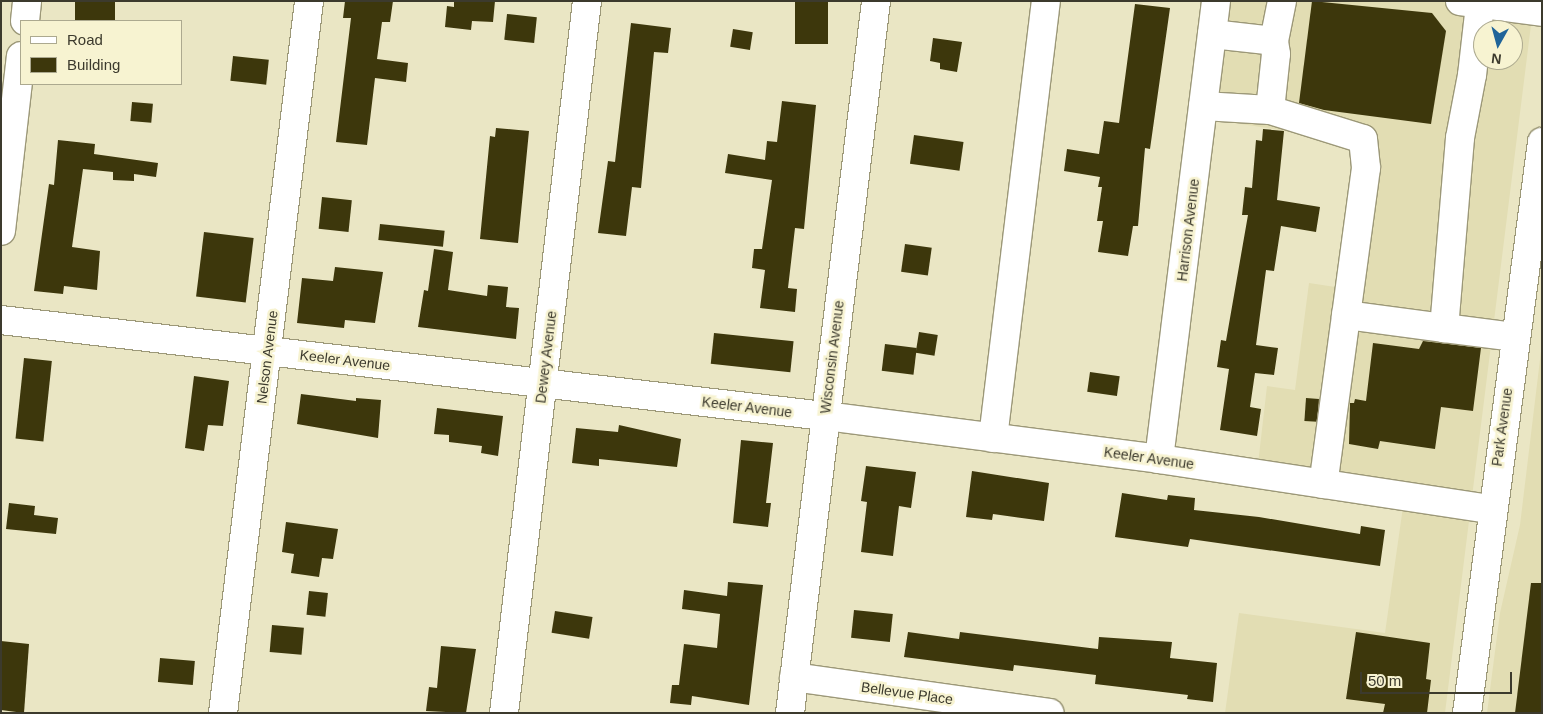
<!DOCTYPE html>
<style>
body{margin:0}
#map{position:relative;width:1543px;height:714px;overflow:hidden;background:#eae6c4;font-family:Arial,sans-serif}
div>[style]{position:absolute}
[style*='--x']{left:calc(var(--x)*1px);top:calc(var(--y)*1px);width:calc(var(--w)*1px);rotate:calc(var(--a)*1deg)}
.built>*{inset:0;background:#e2ddb3}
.building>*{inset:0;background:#3d370c;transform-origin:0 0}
.roads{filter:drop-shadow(1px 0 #9c9878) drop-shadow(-1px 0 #9c9878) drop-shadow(0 1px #9c9878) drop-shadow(0 -1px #9c9878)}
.minor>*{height:28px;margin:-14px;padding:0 14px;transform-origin:14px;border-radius:14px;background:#fff}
span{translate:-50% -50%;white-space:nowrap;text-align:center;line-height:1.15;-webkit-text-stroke:5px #f7f3d1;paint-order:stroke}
.street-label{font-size:14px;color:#3c3a2d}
.frame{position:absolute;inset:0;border:2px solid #3c3a2d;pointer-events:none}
.legend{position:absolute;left:20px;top:20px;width:162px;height:65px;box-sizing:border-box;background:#f7f3d1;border:1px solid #aca98f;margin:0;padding:6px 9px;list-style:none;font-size:15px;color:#3c3a2d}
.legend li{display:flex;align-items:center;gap:10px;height:25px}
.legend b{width:25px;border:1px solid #aca98f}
.north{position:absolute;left:1473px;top:20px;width:50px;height:50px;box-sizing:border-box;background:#f7f3d1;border:1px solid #aca98f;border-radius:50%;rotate:187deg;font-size:14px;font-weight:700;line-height:20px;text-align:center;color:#3c3a2d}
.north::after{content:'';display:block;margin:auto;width:18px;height:22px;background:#206499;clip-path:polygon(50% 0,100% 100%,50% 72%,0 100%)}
.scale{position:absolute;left:1360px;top:672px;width:152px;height:22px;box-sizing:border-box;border:2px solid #3c3a2d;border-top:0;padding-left:6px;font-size:15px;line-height:18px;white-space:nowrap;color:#3c3a2d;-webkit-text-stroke:4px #f7f3d1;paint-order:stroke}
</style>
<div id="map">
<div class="built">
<div style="clip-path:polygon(evenodd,1229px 1px,1534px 1px,1445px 713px,1225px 713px,1239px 613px,1385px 633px,1406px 486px,1258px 464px,1267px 386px,1295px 390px,1309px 283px,1342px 288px,1359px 162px,1344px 140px,1215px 120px,1229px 1px,1483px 30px,1513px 30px,1513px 60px,1483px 60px,1483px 30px)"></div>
<div style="clip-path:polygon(1542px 343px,1542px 713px,1487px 713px,1500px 613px,1520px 525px)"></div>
</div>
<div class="building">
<div style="left:75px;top:1px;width:40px;height:20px"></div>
<div style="clip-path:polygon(345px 1px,393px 1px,390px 22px,382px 22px,377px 59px,408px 63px,406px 82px,375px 78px,367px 145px,336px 142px,351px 18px,343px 18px)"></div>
<div style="clip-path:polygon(454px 1px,495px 1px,493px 22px,472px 21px,471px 30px,445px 27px,447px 6px,454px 7px)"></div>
<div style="left:795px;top:1px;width:33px;height:43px"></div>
<div style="clip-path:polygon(1312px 1px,1432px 13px,1446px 31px,1431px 124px,1324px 110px,1299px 103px)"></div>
<div style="clip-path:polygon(1135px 4px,1170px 8px,1150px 149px,1145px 148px,1138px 226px,1133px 226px,1128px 256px,1098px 252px,1103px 221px,1097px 221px,1102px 187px,1098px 187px,1100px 177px,1064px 171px,1067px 149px,1099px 154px,1104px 121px,1119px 123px)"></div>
<div style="left:507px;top:14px;width:30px;height:26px;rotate:6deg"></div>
<div style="clip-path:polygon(631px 23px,671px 28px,668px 53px,654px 52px,641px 188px,632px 187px,626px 236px,598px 233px,608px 161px,615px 162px)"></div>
<div style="left:733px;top:29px;width:20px;height:18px;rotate:9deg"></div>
<div style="clip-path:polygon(933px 38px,962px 42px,957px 72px,940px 69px,940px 63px,930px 61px)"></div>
<div style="left:233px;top:56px;width:36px;height:25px;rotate:6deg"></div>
<div style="clip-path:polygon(782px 101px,816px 105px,804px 229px,795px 228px,788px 288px,797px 289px,795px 312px,760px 308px,765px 270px,752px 268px,754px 249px,762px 249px,772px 180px,725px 173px,728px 154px,765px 160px,767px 141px,777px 142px)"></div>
<div style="left:132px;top:102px;width:21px;height:19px;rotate:5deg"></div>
<div style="clip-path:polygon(496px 128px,529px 131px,518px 243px,480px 239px,490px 136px,495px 137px)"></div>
<div style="clip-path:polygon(1263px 129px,1284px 131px,1277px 200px,1320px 207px,1316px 232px,1281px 226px,1274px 271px,1266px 270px,1256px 345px,1278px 348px,1274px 375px,1255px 373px,1250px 407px,1261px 409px,1257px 436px,1220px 430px,1229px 369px,1217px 367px,1221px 340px,1226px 341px,1248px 215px,1242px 215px,1245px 187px,1252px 188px,1256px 140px,1262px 141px)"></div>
<div style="left:914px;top:135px;width:50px;height:29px;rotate:8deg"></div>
<div style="clip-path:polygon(58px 140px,95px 144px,94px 154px,158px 163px,156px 177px,134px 174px,134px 181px,113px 180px,113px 172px,83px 169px,72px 247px,100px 251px,97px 290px,64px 286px,63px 294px,34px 291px,49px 184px,54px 185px)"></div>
<div style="left:322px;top:197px;width:30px;height:32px;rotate:6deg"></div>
<div style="left:380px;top:224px;width:65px;height:16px;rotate:6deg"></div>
<div style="left:204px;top:232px;width:50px;height:65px;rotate:7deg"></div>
<div style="left:905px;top:244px;width:27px;height:28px;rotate:8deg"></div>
<div style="clip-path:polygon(434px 249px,453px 252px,448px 290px,487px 296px,488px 285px,508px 287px,506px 307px,519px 308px,516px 339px,418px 327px,424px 290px,428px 291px)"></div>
<div style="clip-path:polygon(335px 267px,383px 272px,375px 323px,345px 320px,344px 328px,297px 323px,302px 278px,333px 281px)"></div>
<div style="left:919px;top:332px;width:19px;height:21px;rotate:9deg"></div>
<div style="left:714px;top:333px;width:80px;height:31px;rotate:6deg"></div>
<div style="clip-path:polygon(1423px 341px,1481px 348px,1473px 411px,1441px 407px,1435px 449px,1380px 441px,1378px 449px,1349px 444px,1350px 403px,1354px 403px,1355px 399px,1366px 401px,1373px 343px,1419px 349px)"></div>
<div style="left:885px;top:344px;width:32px;height:27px;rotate:7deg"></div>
<div style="left:24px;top:358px;width:28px;height:81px;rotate:6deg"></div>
<div style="left:1090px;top:372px;width:30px;height:20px;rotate:8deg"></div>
<div style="clip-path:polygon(194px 376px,229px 381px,223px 426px,208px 425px,204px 451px,185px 448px)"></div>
<div style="clip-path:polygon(301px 394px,356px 401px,356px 398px,381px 400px,378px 438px,297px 424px)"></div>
<div style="left:1306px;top:398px;width:13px;height:23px;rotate:4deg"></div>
<div style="clip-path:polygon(437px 408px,503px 416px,498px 456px,481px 453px,482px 446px,449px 442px,449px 435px,434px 434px)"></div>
<div style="clip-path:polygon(619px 425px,681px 439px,677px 467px,599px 459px,599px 466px,572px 463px,576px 428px,618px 432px)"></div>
<div style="clip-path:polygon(741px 440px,773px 443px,766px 503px,771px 503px,768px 527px,733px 523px)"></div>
<div style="clip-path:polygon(866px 466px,916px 472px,911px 508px,899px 506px,893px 556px,861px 552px,867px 502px,861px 501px)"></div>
<div style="clip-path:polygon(972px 471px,1049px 483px,1044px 521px,993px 514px,992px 520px,966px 517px)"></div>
<div style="clip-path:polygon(1122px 493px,1167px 500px,1168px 495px,1195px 498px,1194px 510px,1259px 517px,1360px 534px,1361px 526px,1385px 530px,1380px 566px,1190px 539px,1188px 547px,1115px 537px)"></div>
<div style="clip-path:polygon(9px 503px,35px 506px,34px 515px,58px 518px,56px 534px,6px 529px)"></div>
<div style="clip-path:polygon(286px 522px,338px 529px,333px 559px,322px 558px,319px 577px,291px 573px,294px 554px,282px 552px)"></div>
<div style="clip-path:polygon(728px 582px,763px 585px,749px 705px,692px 696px,691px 705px,670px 703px,672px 685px,679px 685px,684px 644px,717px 648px,720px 614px,682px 609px,684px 590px,727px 596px)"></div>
<div style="clip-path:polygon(1531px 583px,1542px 583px,1542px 713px,1515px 713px)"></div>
<div style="left:309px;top:591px;width:19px;height:24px;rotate:6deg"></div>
<div style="left:854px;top:610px;width:39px;height:28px;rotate:6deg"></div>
<div style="left:555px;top:611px;width:38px;height:22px;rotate:9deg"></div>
<div style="left:272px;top:625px;width:32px;height:27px;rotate:5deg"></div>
<div style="clip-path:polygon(908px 632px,959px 639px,960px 632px,1098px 649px,1099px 637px,1172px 642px,1170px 658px,1217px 663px,1213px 702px,1187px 699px,1188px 695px,1095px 684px,1096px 675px,1014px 665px,1013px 671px,904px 657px)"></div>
<div style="clip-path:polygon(1356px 632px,1430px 643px,1426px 679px,1431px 680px,1427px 713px,1383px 713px,1385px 704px,1346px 699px)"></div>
<div style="clip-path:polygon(1px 641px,29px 644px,24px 713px,1px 710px)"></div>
<div style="clip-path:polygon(441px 646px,476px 649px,466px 713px,426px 711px,429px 687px,437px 688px)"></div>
<div style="left:160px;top:658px;width:35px;height:24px;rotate:5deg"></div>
</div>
<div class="roads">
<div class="minor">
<div style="--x:1460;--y:1;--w:83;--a:7.6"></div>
<div style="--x:1480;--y:5;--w:70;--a:96.5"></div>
<div style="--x:1472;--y:75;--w:64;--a:100.8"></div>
<div style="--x:1460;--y:138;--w:191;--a:94.8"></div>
<div style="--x:1444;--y:328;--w:72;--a:7.2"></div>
<div style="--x:25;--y:21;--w:20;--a:-84"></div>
<div style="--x:1212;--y:34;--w:62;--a:6.4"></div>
<div style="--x:1203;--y:106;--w:67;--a:3.4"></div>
<div style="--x:1270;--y:110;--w:97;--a:17.3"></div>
<div style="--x:1363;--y:139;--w:29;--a:84"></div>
<div style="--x:1366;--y:168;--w:319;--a:97.7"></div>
<div style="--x:1270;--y:110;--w:56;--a:-83.9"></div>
<div style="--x:1276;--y:54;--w:13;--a:-99"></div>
<div style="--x:1274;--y:41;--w:41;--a:-78.7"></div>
<div style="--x:1;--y:231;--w:176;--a:-83.5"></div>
<div style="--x:1346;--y:315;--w:99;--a:7.6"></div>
<div style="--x:1;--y:320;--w:830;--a:6.65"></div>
<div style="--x:825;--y:416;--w:337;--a:7.3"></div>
<div style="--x:1159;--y:459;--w:336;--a:8.6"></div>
<div style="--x:993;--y:438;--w:440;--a:-83.1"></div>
<div style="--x:1159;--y:459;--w:462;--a:-82.9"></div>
<div style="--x:794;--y:677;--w:258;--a:8"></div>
<div style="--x:223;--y:713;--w:717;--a:-83.11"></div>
<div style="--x:504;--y:713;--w:717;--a:-83.35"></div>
<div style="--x:790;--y:713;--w:717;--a:-83.11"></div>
<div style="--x:1467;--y:713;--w:576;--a:-82.52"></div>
</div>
</div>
<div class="street-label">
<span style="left:1188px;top:230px;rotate:-83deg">Harrison Avenue</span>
<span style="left:267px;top:357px;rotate:-83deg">Nelson Avenue</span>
<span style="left:546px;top:357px;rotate:-83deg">Dewey Avenue</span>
<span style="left:832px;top:357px;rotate:-83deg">Wisconsin Avenue</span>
<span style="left:345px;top:360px;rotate:7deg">Keeler Avenue</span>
<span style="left:747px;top:407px;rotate:7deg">Keeler Avenue</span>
<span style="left:1502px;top:427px;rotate:-82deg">Park Avenue</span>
<span style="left:1149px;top:458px;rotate:8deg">Keeler Avenue</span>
<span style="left:907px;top:693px;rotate:8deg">Bellevue Place</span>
</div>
<div class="frame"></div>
<ul class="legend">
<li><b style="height:6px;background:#fff"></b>Road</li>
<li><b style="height:14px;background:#3d370c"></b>Building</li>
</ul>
<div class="north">N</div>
<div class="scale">50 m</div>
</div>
